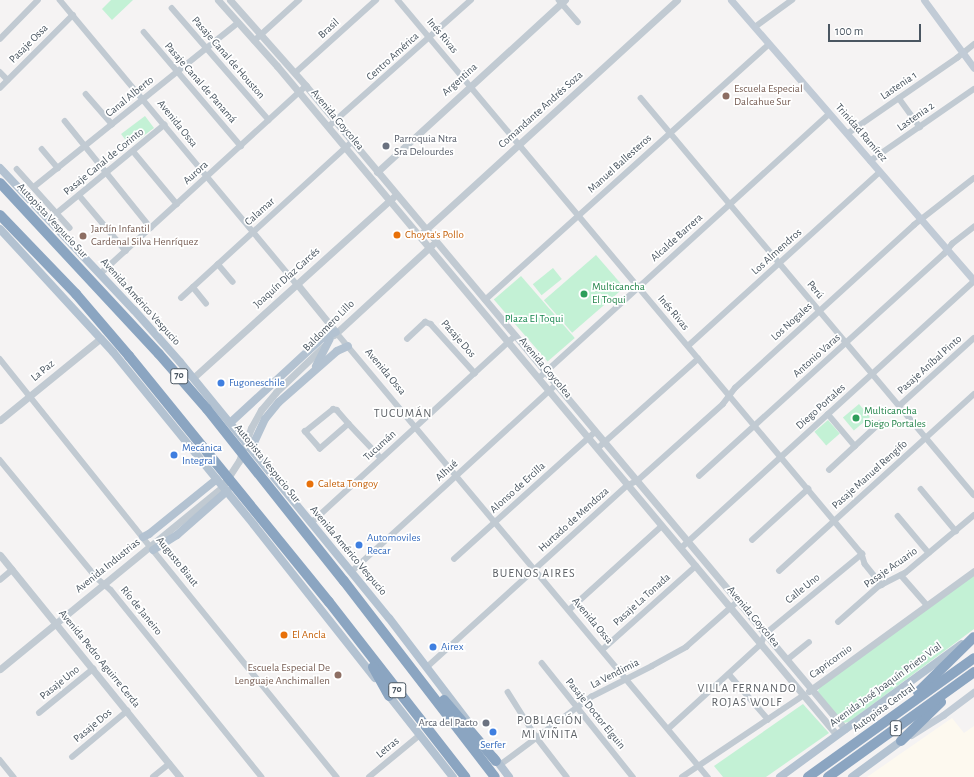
<!DOCTYPE html>
<meta charset="utf-8">
<style>
body{margin:0}
#map{position:relative;width:974px;height:777px;overflow:hidden;background:#f5f3f3;font-family:"Alegreya Sans",sans-serif}
div>[style]{position:absolute}
[style*='--x']{left:calc(var(--x)*1px);top:calc(var(--y)*1px);width:calc(var(--w)*1px);rotate:calc(var(--a)*1deg)}
.commercial>*{inset:0;background:#fdf9ef}
.green>*{inset:0;background:#c3f1d5;transform-origin:0 0}
.minor>*{height:5.5px;margin:-2.75px;padding:0 2.75px;transform-origin:2.75px;border-radius:2.75px;background:#c1cad2}
.tertiary>*{height:7px;margin:-3.5px;padding:0 3.5px;transform-origin:3.5px;border-radius:3.5px;background:#c1cad2}
.secondary>*{height:7px;margin:-3.5px;padding:0 3.5px;transform-origin:3.5px;border-radius:3.5px;background:#c1cbd6}
.primary>*{height:8px;margin:-4px;padding:0 4px;transform-origin:4px;border-radius:4px;background:#b3c2d1}
.motorway>*{height:10px;margin:-5px;padding:0 5px;transform-origin:5px;border-radius:5px;background:#8ba5c1}
.dots>*{width:11px;height:11px;translate:-50% -50%;box-sizing:border-box;border:2px solid #fff;border-radius:50%}
span{translate:-50% -50%;white-space:nowrap;text-align:center;line-height:1.15;-webkit-text-stroke:3.5px #fff;paint-order:stroke}
.shield-label span{padding:1px 3px;background:#fff;border:1px solid;border-radius:3px;-webkit-text-stroke-width:0}
.shield-label{font-size:10px;color:#4a5661;font-weight:700}
.street-label{font-size:11px;color:#4a5661}
.education-label{font-size:11px;color:#785e54}
.left{translate:0 -50%;text-align:left}
.right{translate:-100% -50%;text-align:right}
.worship-label{font-size:11px;color:#5b616d}
.food-label{font-size:11px;color:#c56008}
.leisure-label{font-size:11px;color:#27864d}
.park-label{font-size:11px;color:#17864f}
.shop-label{font-size:11px;color:#366cbe}
.neighbourhood-label{font-size:12px;color:#5f6368;letter-spacing:1px}
.scale{position:absolute;left:828px;top:24px;width:93px;height:18px;box-sizing:border-box;border:2px solid #4a5661;border-top:0;padding-left:5px;font-size:12px;line-height:14px;white-space:nowrap;color:#4a5661;-webkit-text-stroke:3px #fff;paint-order:stroke}
</style>
<div id="map">
<div class="commercial">
<div style="clip-path:polygon(952px 718px,964px 733px,974px 726px,974px 777px,867px 777px)"></div>
</div>
<div class="green">
<div style="clip-path:polygon(111px 0,133px 0,112px 20px,102px 9px)"></div>
<div style="left:145px;top:116px;width:15px;height:30px;rotate:53deg"></div>
<div style="left:596px;top:255px;width:43px;height:69px;rotate:49deg"></div>
<div style="left:553px;top:268px;width:14px;height:26px;rotate:51deg"></div>
<div style="left:521px;top:276px;width:82px;height:36px;rotate:49deg"></div>
<div style="left:859px;top:404px;width:17px;height:21px;rotate:50deg"></div>
<div style="left:828px;top:420px;width:18px;height:18px;rotate:49deg"></div>
<div style="clip-path:polygon(974px 575px,974px 629px,849px 722px,843px 723px,818px 692px,819px 687px)"></div>
<div style="clip-path:polygon(803px 704px,829px 733px,766px 777px,723px 777px,714px 766px)"></div>
</div>
<div class="minor">
<div style="--x:60;--y:0;--w:370;--a:50.2"></div>
<div style="--x:398;--y:0;--w:723;--a:50.05"></div>
<div style="--x:862;--y:554;--w:10;--a:73"></div>
<div style="--x:865;--y:564;--w:27;--a:51"></div>
<div style="--x:559;--y:0;--w:29;--a:49"></div>
<div style="--x:172;--y:8;--w:148;--a:49.1"></div>
<div style="--x:755;--y:27;--w:46;--a:-36.1"></div>
<div style="--x:144;--y:32;--w:150;--a:49.6"></div>
<div style="--x:0;--y:39;--w:54;--a:-45.7"></div>
<div style="--x:254;--y:41;--w:61;--a:-42.3"></div>
<div style="--x:0;--y:72;--w:11;--a:45"></div>
<div style="--x:295;--y:73;--w:109;--a:-42"></div>
<div style="--x:0;--y:88;--w:103;--a:-45"></div>
<div style="--x:86;--y:94;--w:40;--a:49"></div>
<div style="--x:641;--y:98;--w:518;--a:50.01"></div>
<div style="--x:899;--y:98;--w:36;--a:54"></div>
<div style="--x:65;--y:121;--w:137;--a:51.2"></div>
<div style="--x:328;--y:127;--w:191;--a:-41.6"></div>
<div style="--x:847;--y:134;--w:134;--a:-34.6"></div>
<div style="--x:957;--y:58;--w:22;--a:-39"></div>
<div style="--x:42;--y:149;--w:25;--a:50"></div>
<div style="--x:133;--y:151;--w:69;--a:50.3"></div>
<div style="--x:870;--y:161;--w:126;--a:-34.7"></div>
<div style="--x:17;--y:169;--w:79;--a:48.1"></div>
<div style="--x:34;--y:187;--w:262;--a:-38.8"></div>
<div style="--x:79;--y:195;--w:73;--a:50"></div>
<div style="--x:57;--y:213;--w:139;--a:-39.4"></div>
<div style="--x:218;--y:264;--w:23;--a:50"></div>
<div style="--x:100;--y:274;--w:279;--a:-42.4"></div>
<div style="--x:193;--y:287;--w:21;--a:51"></div>
<div style="--x:181;--y:298;--w:231;--a:-42.4"></div>
<div style="--x:485;--y:300;--w:382;--a:-42"></div>
<div style="--x:336;--y:332;--w:580;--a:50.11"></div>
<div style="--x:407;--y:339;--w:25;--a:-43"></div>
<div style="--x:425;--y:322;--w:6;--a:18"></div>
<div style="--x:431;--y:324;--w:66;--a:48.1"></div>
<div style="--x:688;--y:346;--w:259;--a:-42.2"></div>
<div style="--x:0;--y:359;--w:240;--a:51.3"></div>
<div style="--x:539;--y:378;--w:392;--a:-42.3"></div>
<div style="--x:899;--y:406;--w:101;--a:-42.2"></div>
<div style="--x:333;--y:409;--w:4;--a:14"></div>
<div style="--x:337;--y:410;--w:18;--a:49"></div>
<div style="--x:349;--y:424;--w:38;--a:139"></div>
<div style="--x:320;--y:449;--w:23;--a:-131"></div>
<div style="--x:305;--y:432;--w:36;--a:-39"></div>
<div style="--x:828;--y:414;--w:42;--a:49.8"></div>
<div style="--x:349;--y:424;--w:47;--a:46.7"></div>
<div style="--x:598;--y:448;--w:134;--a:-41.7"></div>
<div style="--x:0;--y:460;--w:153;--a:50.6"></div>
<div style="--x:97;--y:578;--w:18;--a:41"></div>
<div style="--x:111;--y:590;--w:240;--a:51.1"></div>
<div style="--x:829;--y:470;--w:69;--a:-42.7"></div>
<div style="--x:699;--y:476;--w:331;--a:-42.2"></div>
<div style="--x:944;--y:254;--w:13;--a:-51"></div>
<div style="--x:952;--y:244;--w:28;--a:-38"></div>
<div style="--x:921;--y:489;--w:55;--a:50.2"></div>
<div style="--x:898;--y:516;--w:48;--a:50"></div>
<div style="--x:311;--y:523;--w:277;--a:-42.5"></div>
<div style="--x:752;--y:540;--w:76;--a:-42.3"></div>
<div style="--x:681;--y:548;--w:396;--a:-42.3"></div>
<div style="--x:153;--y:550;--w:292;--a:51"></div>
<div style="--x:454;--y:559;--w:190;--a:-42"></div>
<div style="--x:779;--y:571;--w:263;--a:-42.2"></div>
<div style="--x:351;--y:572;--w:277;--a:-42.4"></div>
<div style="--x:901;--y:575;--w:40;--a:49"></div>
<div style="--x:0;--y:580;--w:16;--a:-40"></div>
<div style="--x:569;--y:610;--w:125;--a:-42.1"></div>
<div style="--x:838;--y:622;--w:55;--a:-41.3"></div>
<div style="--x:879;--y:586;--w:29;--a:-27"></div>
<div style="--x:905;--y:573;--w:90;--a:-40"></div>
<div style="--x:602;--y:650;--w:126;--a:-41.8"></div>
<div style="--x:787;--y:660;--w:28;--a:-39"></div>
<div style="--x:542;--y:663;--w:146;--a:51.4"></div>
<div style="--x:427;--y:667;--w:271;--a:-42.2"></div>
<div style="--x:628;--y:485;--w:10;--a:-24"></div>
<div style="--x:637;--y:481;--w:115;--a:-41.8"></div>
<div style="--x:723;--y:404;--w:20;--a:-53"></div>
<div style="--x:735;--y:388;--w:242;--a:-42.3"></div>
<div style="--x:914;--y:225;--w:76;--a:-38.1"></div>
<div style="--x:729;--y:674;--w:60;--a:49.1"></div>
<div style="--x:508;--y:692;--w:54;--a:57.8"></div>
<div style="--x:537;--y:738;--w:49;--a:52.4"></div>
<div style="--x:39;--y:713;--w:70;--a:-39.2"></div>
<div style="--x:668;--y:729;--w:126;--a:-42.4"></div>
<div style="--x:761;--y:644;--w:11;--a:-68"></div>
<div style="--x:765;--y:634;--w:126;--a:-39.5"></div>
<div style="--x:72;--y:757;--w:72;--a:-39.9"></div>
<div style="--x:0;--y:760;--w:22;--a:51"></div>
<div style="--x:500;--y:765;--w:114;--a:-36.8"></div>
<div style="--x:591;--y:697;--w:68;--a:-26.9"></div>
<div style="--x:652;--y:666;--w:39;--a:-29"></div>
<div style="--x:686;--y:647;--w:69;--a:-41.5"></div>
<div style="--x:153;--y:777;--w:21;--a:-39"></div>
<div style="--x:369;--y:777;--w:66;--a:-39.5"></div>
<div style="--x:682;--y:777;--w:147;--a:-33.9"></div>
</div>
<div class="tertiary">
<div style="--x:218;--y:0;--w:89;--a:48.2"></div>
<div style="--x:277;--y:66;--w:872;--a:50.07"></div>
<div style="--x:230;--y:0;--w:115;--a:48.5"></div>
<div style="--x:306;--y:86;--w:839;--a:50.03"></div>
<div style="--x:377;--y:172;--w:255;--a:-42.5"></div>
<div style="--x:423;--y:232;--w:344;--a:-42.4"></div>
<div style="--x:297;--y:284;--w:62;--a:50.9"></div>
<div style="--x:334;--y:335;--w:133;--a:-42.6"></div>
<div style="--x:193;--y:378;--w:270;--a:-42.1"></div>
<div style="--x:0;--y:420;--w:130;--a:-39.1"></div>
<div style="--x:0;--y:555;--w:286;--a:51"></div>
<div style="--x:0;--y:669;--w:287;--a:-39.3"></div>
<div style="--x:222;--y:487;--w:31;--a:-57"></div>
<div style="--x:239;--y:461;--w:35;--a:-70"></div>
<div style="--x:251;--y:428;--w:21;--a:-61"></div>
<div style="--x:261;--y:410;--w:23;--a:-50"></div>
<div style="--x:276;--y:392;--w:66;--a:-43.8"></div>
<div style="--x:809;--y:691;--w:204;--a:-36"></div>
</div>
<div class="secondary">
<div style="--x:731;--y:0;--w:371;--a:49.1"></div>
<div style="--x:924;--y:0;--w:84;--a:53.7"></div>
<div style="--x:911;--y:735;--w:38;--a:-32"></div>
<div style="--x:943;--y:715;--w:39;--a:-37"></div>
</div>
<div class="primary">
<div style="--x:0;--y:168;--w:195;--a:46.7"></div>
<div style="--x:134;--y:310;--w:69;--a:48.5"></div>
<div style="--x:180;--y:362;--w:330;--a:50.8"></div>
<div style="--x:389;--y:618;--w:132;--a:52.7"></div>
<div style="--x:0;--y:229;--w:167;--a:47.4"></div>
<div style="--x:113;--y:352;--w:223;--a:50.8"></div>
<div style="--x:254;--y:525;--w:195;--a:51.7"></div>
<div style="--x:316;--y:366;--w:30;--a:-63"></div>
<div style="--x:230;--y:423;--w:125;--a:-42.7"></div>
<div style="--x:322;--y:338;--w:15;--a:-23"></div>
<div style="--x:251;--y:449;--w:33;--a:-65"></div>
<div style="--x:265;--y:419;--w:22;--a:-51"></div>
<div style="--x:279;--y:402;--w:77;--a:-41.3"></div>
<div style="--x:337;--y:351;--w:12;--a:-24"></div>
<div style="--x:143;--y:537;--w:7;--a:-27"></div>
<div style="--x:149;--y:534;--w:87;--a:-39"></div>
<div style="--x:153;--y:550;--w:28;--a:-32"></div>
<div style="--x:177;--y:535;--w:67;--a:-41.3"></div>
<div style="--x:386;--y:692;--w:108;--a:51.8"></div>
<div style="--x:494;--y:757;--w:25;--a:53"></div>
<div style="--x:780;--y:777;--w:225;--a:-36.2"></div>
<div style="--x:852;--y:777;--w:61;--a:-36.3"></div>
</div>
<div class="motorway">
<div style="--x:0;--y:183;--w:233;--a:47.1"></div>
<div style="--x:159;--y:354;--w:73;--a:48.9"></div>
<div style="--x:207;--y:409;--w:220;--a:51.5"></div>
<div style="--x:344;--y:581;--w:247;--a:52.4"></div>
<div style="--x:0;--y:215;--w:110;--a:46.1"></div>
<div style="--x:76;--y:294;--w:82;--a:49.5"></div>
<div style="--x:129;--y:356;--w:317;--a:50.9"></div>
<div style="--x:329;--y:602;--w:222;--a:52.1"></div>
<div style="--x:373;--y:667;--w:33;--a:61"></div>
<div style="--x:918;--y:692;--w:78;--a:-44.5"></div>
<div style="--x:444;--y:700;--w:80;--a:49.6"></div>
<div style="--x:901;--y:741;--w:56;--a:-44.3"></div>
<div style="--x:808;--y:777;--w:204;--a:-35.6"></div>
<div style="--x:828;--y:777;--w:180;--a:-35.7"></div>
</div>
<div class="dots">
<div style="left:726px;top:96px;background:#8d6e63"></div>
<div style="left:386px;top:146px;background:#6b7280"></div>
<div style="left:397px;top:235px;background:#e8710a"></div>
<div style="left:83px;top:236px;background:#8d6e63"></div>
<div style="left:584px;top:294px;background:#2e9e5b"></div>
<div style="left:221px;top:383px;background:#3f7fe0"></div>
<div style="left:856px;top:418px;background:#2e9e5b"></div>
<div style="left:174px;top:455px;background:#3f7fe0"></div>
<div style="left:310px;top:484px;background:#e8710a"></div>
<div style="left:359px;top:545px;background:#3f7fe0"></div>
<div style="left:284px;top:635px;background:#e8710a"></div>
<div style="left:433px;top:647px;background:#3f7fe0"></div>
<div style="left:338px;top:675px;background:#8d6e63"></div>
<div style="left:486px;top:723px;background:#6b7280"></div>
<div style="left:493px;top:732px;background:#3f7fe0"></div>
</div>
<div class="shield-label">
<span style="left:179px;top:376px">70</span>
<span style="left:397px;top:690px">70</span>
<span style="left:896px;top:728px">5</span>
</div>
<div class="street-label">
<span style="left:329px;top:29px;rotate:-42deg">Brasil</span>
<span style="left:442px;top:36px;rotate:50deg">Inés Rivas</span>
<span style="left:29px;top:44px;rotate:-45deg">Pasaje Ossa</span>
<span style="left:393px;top:57px;rotate:-42deg">Centro América</span>
<span style="left:228px;top:58px;rotate:49deg">Pasaje Canal de Houston</span>
<span style="left:460px;top:80px;rotate:-42deg">Argentina</span>
<span style="left:200px;top:83px;rotate:49deg">Pasaje Canal de Panamá</span>
<span style="left:899px;top:86px;rotate:-34deg">Lastenia 1</span>
<span style="left:130px;top:97px;rotate:-39deg">Canal Alberto</span>
<span style="left:541px;top:110px;rotate:-42deg">Comandante Andrés Soza</span>
<span style="left:916px;top:117px;rotate:-35deg">Lastenia 2</span>
<span style="left:337px;top:120px;rotate:50deg">Avenida Goycolea</span>
<span style="left:177px;top:124px;rotate:51deg">Avenida Ossa</span>
<span style="left:861px;top:133px;rotate:49deg">Trinidad Ramírez</span>
<span style="left:104px;top:162px;rotate:-39deg">Pasaje Canal de Corinto</span>
<span style="left:620px;top:164px;rotate:-42deg">Manuel Ballesteros</span>
<span style="left:196px;top:173px;rotate:-42deg">Aurora</span>
<span style="left:260px;top:212px;rotate:-42deg">Calamar</span>
<span style="left:52px;top:221px;rotate:47deg">Autopista Vespucio Sur</span>
<span style="left:677px;top:238px;rotate:-42deg">Alcalde Barrera</span>
<span style="left:777px;top:252px;rotate:-42deg">Los Almendros</span>
<span style="left:287px;top:278px;rotate:-42deg">Joaquín Díaz Garcés</span>
<span style="left:815px;top:290px;rotate:50deg">Perú</span>
<span style="left:140px;top:302px;rotate:48deg">Avenida Américo Vespucio</span>
<span style="left:673px;top:313px;rotate:50deg">Inés Rivas</span>
<span style="left:792px;top:322px;rotate:-42deg">Los Nogales</span>
<span style="left:329px;top:326px;rotate:-45deg">Baldomero Lillo</span>
<span style="left:458px;top:339px;rotate:49deg">Pasaje Dos</span>
<span style="left:817px;top:356px;rotate:-42deg">Antonio Varas</span>
<span style="left:930px;top:365px;rotate:-42deg">Pasaje Aníbal Pinto</span>
<span style="left:545px;top:368px;rotate:50deg">Avenida Goycolea</span>
<span style="left:43px;top:371px;rotate:-39deg">La Paz</span>
<span style="left:385px;top:372px;rotate:50deg">Avenida Ossa</span>
<span style="left:821px;top:407px;rotate:-42deg">Diego Portales</span>
<span style="left:380px;top:446px;rotate:-42deg">Tucumán</span>
<span style="left:267px;top:464px;rotate:51deg">Autopista Vespucio Sur</span>
<span style="left:447px;top:471px;rotate:-42deg">Alhué</span>
<span style="left:870px;top:475px;rotate:-42deg">Pasaje Manuel Rengifo</span>
<span style="left:518px;top:488px;rotate:-42deg">Alonso de Ercilla</span>
<span style="left:574px;top:520px;rotate:-42deg">Hurtado de Mendoza</span>
<span style="left:348px;top:551px;rotate:50deg">Avenida Américo Vespucio</span>
<span style="left:177px;top:562px;rotate:51deg">Augusto Biaut</span>
<span style="left:108px;top:566px;rotate:-39deg">Avenida Industrias</span>
<span style="left:891px;top:568px;rotate:-35deg">Pasaje Acuario</span>
<span style="left:803px;top:589px;rotate:-39deg">Calle Uno</span>
<span style="left:642px;top:600px;rotate:-42deg">Pasaje La Tonada</span>
<span style="left:141px;top:611px;rotate:51deg">Río de Janeiro</span>
<span style="left:753px;top:617px;rotate:50deg">Avenida Goycolea</span>
<span style="left:592px;top:621px;rotate:50deg">Avenida Ossa</span>
<span style="left:99px;top:659px;rotate:51deg">Avenida Pedro Aguirre Cerda</span>
<span style="left:831px;top:662px;rotate:-36deg">Capricornio</span>
<span style="left:615px;top:674px;rotate:-27deg">La Vendimia</span>
<span style="left:60px;top:683px;rotate:-39deg">Pasaje Uno</span>
<span style="left:886px;top:685px;rotate:-36deg">Avenida José Joaquín Prieto Vial</span>
<span style="left:884px;top:708px;rotate:-36deg">Autopista Central</span>
<span style="left:595px;top:714px;rotate:51deg">Pasaje Doctor Elguin</span>
<span style="left:93px;top:726px;rotate:-40deg">Pasaje Dos</span>
<span style="left:388px;top:748px;rotate:-39deg">Letras</span>
</div>
<div class="education-label">
<span class="left" style="left:734px;top:96px">Escuela Especial<br>Dalcahue Sur</span>
<span class="left" style="left:91px;top:236px">Jardín Infantil<br>Cardenal Silva Henríquez</span>
<span class="right" style="left:330px;top:675px">Escuela Especial De<br>Lenguaje Anchimallen</span>
</div>
<div class="worship-label">
<span class="left" style="left:394px;top:146px">Parroquia Ntra<br>Sra Delourdes</span>
<span class="right" style="left:478px;top:723px">Arca del Pacto</span>
</div>
<div class="food-label">
<span class="left" style="left:405px;top:235px">Choyta's Pollo</span>
<span class="left" style="left:318px;top:484px">Caleta Tongoy</span>
<span class="left" style="left:292px;top:635px">El Ancla</span>
</div>
<div class="leisure-label">
<span class="left" style="left:592px;top:294px">Multicancha<br>El Toqui</span>
<span class="left" style="left:864px;top:418px">Multicancha<br>Diego Portales</span>
</div>
<div class="park-label">
<span style="left:534px;top:319px">Plaza El Toqui</span>
</div>
<div class="shop-label">
<span class="left" style="left:229px;top:383px">Fugoneschile</span>
<span class="left" style="left:182px;top:455px">Mecánica<br>Integral</span>
<span class="left" style="left:367px;top:545px">Automoviles<br>Recar</span>
<span class="left" style="left:441px;top:647px">Airex</span>
<span style="left:493px;top:745px">Serfer</span>
</div>
<div class="neighbourhood-label">
<span style="left:403px;top:414px">TUCUMÁN</span>
<span style="left:534px;top:574px">BUENOS AIRES</span>
<span style="left:747px;top:696px">VILLA FERNANDO<br>ROJAS WOLF</span>
<span style="left:550px;top:728px">POBLACIÓN<br>MI VIÑITA</span>
</div>
<div class="scale">100 m</div>
</div>
